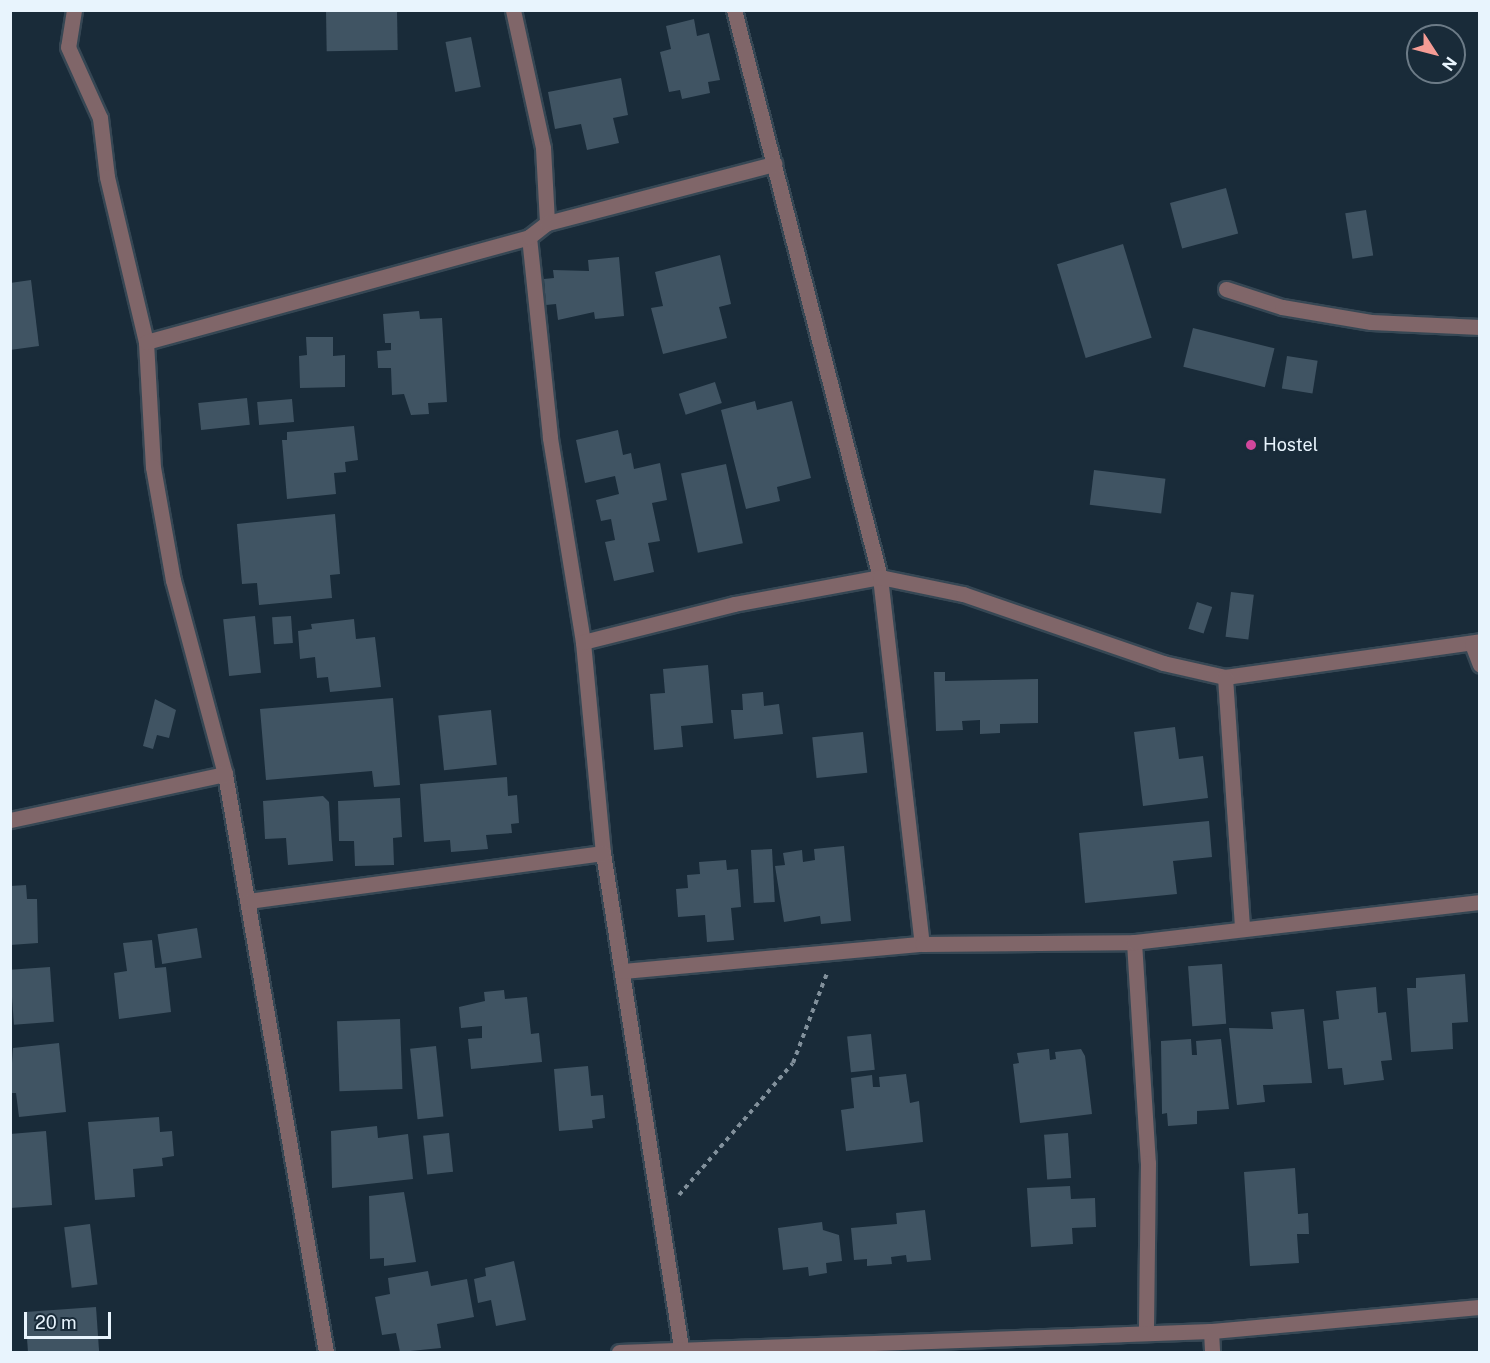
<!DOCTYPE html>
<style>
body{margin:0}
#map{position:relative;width:1490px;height:1363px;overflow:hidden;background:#192b39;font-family:"Public Sans",sans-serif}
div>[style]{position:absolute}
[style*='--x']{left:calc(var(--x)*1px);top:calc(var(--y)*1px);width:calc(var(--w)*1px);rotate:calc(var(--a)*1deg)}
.building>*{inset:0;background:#405463;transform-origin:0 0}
.path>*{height:4px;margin-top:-2px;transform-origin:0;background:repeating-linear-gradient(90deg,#81909b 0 4.5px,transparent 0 9px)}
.roads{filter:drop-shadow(2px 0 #364754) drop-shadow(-2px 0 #364754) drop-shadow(0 2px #364754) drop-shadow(0 -2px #364754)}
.minor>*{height:15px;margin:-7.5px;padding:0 7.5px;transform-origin:7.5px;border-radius:7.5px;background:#806669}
.dots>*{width:16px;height:16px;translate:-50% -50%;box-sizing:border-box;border:3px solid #192b39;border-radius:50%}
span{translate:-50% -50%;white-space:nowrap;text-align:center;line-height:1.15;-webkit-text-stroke:5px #192b39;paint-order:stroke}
.poi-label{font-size:18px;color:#e8f4fd}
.left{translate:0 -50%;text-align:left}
.frame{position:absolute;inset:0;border:12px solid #e8f4fd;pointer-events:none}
.north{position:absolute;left:1406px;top:24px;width:60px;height:60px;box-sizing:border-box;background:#192b39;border:2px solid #6c7b87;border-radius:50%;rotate:126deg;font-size:16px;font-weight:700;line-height:24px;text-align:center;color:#e8f4fd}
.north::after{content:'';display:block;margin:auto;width:21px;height:27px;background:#f59c95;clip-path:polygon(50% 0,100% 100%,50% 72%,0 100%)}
.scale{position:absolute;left:24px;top:1312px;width:87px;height:27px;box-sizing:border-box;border:3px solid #e8f4fd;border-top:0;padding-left:8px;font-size:18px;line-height:21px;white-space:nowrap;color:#e8f4fd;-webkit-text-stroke:4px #192b39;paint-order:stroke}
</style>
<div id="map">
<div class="building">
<div style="left:397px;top:10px;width:40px;height:71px;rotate:89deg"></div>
<div style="clip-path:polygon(694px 19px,697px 36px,709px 33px,720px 80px,708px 82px,710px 93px,682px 99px,680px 90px,669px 92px,660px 52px,671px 49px,666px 26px)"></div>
<div style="left:471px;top:37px;width:51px;height:26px;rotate:79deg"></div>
<div style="clip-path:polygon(621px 78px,628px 115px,613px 118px,619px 143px,587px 150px,581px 124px,555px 129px,548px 92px)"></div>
<div style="left:1226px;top:188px;width:47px;height:58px;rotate:75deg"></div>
<div style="left:1366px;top:210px;width:46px;height:21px;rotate:81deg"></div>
<div style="left:1123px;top:244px;width:98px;height:69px;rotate:73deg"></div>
<div style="clip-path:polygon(720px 255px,731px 304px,719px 307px,727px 338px,663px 354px,651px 308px,663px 306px,655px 272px)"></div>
<div style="clip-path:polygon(619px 257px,624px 316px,595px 319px,594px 312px,558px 320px,556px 304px,546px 305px,544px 279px,554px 278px,553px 270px,589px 271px,588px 260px)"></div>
<div style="clip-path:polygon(31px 280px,39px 346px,10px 350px,10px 283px)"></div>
<div style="clip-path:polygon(419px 311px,420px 319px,442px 318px,447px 402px,428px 403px,429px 414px,411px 415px,404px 394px,392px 395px,391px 368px,378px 368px,377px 351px,391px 350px,391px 343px,385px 343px,383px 314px)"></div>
<div style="left:1193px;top:328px;width:84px;height:40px;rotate:14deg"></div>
<div style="clip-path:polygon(306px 337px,333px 337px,333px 356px,345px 355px,345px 387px,300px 388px,299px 356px,307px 355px)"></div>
<div style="left:1287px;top:356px;width:31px;height:33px;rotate:9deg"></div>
<div style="left:715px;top:382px;width:22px;height:38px;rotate:72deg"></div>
<div style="left:247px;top:398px;width:27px;height:49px;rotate:84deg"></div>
<div style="left:292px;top:399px;width:23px;height:35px;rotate:85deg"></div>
<div style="clip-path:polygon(755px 401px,757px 410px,792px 401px,811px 478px,777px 487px,780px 501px,746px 509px,721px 410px)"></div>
<div style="clip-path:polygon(354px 426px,358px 460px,345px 462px,346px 472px,334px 473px,336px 494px,287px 499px,282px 440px,287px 440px,287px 432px)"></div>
<div style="clip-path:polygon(618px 430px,623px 455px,631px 453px,634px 469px,660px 463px,667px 500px,652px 503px,660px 541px,648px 543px,654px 572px,614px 581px,605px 542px,615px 540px,611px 519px,601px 521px,596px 500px,619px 494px,615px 476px,585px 483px,576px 440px)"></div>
<div style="left:726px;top:464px;width:81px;height:46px;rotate:78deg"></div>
<div style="left:1094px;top:470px;width:72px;height:35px;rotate:7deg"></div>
<div style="clip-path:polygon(335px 514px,340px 574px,330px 575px,332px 598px,259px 605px,257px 583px,242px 584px,237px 524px)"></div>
<div style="left:1231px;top:592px;width:23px;height:45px;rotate:7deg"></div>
<div style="left:1197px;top:602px;width:16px;height:28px;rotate:18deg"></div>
<div style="left:255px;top:616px;width:57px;height:32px;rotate:84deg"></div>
<div style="left:291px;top:616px;width:27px;height:19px;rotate:86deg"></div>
<div style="clip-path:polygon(354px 619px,356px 639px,375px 637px,381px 687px,330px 692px,328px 677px,317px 678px,315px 657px,300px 659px,298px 631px,312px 629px,311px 624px)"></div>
<div style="clip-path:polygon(708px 665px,713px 723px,681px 726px,683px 747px,654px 750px,650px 694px,665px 693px,663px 669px)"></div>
<div style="clip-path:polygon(934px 672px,945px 672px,945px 681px,1038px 679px,1038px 723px,1000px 724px,1000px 733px,980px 734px,980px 720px,962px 721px,963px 730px,936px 731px)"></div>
<div style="clip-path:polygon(763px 692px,764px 706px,779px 704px,783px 734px,734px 739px,731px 710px,743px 710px,742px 694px)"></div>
<div style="clip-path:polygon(393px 698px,400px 785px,374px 787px,372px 771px,266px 780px,260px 709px)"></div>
<div style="clip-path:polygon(155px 699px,176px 710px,169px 738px,157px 735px,153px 749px,143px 746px)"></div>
<div style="left:491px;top:710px;width:55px;height:53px;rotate:84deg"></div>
<div style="clip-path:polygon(1175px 727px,1179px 759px,1203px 756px,1208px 798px,1143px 806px,1134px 732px)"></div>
<div style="left:863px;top:732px;width:41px;height:51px;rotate:84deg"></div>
<div style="clip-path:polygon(507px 777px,508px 796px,517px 795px,519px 823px,511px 824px,512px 833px,486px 835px,488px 849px,451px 852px,450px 840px,424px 842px,420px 784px)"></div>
<div style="clip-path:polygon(323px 796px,329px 802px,333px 861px,288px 865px,286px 838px,265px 839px,263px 801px)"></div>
<div style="clip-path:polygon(400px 798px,402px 837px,393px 838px,394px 865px,355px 866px,354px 841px,339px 841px,338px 801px)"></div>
<div style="clip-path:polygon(1209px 821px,1212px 857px,1173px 861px,1177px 894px,1085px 903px,1079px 833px)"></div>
<div style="clip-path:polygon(844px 846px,851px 921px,821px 924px,820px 916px,784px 922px,775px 866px,785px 865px,783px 853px,802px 850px,803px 862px,815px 860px,814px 849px)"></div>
<div style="left:772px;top:849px;width:53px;height:21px;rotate:87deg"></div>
<div style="clip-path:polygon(726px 860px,727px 870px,738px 869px,741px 907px,731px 908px,734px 940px,707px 942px,705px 915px,678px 917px,676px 889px,688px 888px,687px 875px,700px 874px,699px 862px)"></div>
<div style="clip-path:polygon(26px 885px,27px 899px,37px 899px,38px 943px,10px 945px,10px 886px)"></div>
<div style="left:197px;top:928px;width:30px;height:40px;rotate:81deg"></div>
<div style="clip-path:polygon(152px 940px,155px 968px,166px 967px,171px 1012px,119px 1019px,114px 973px,127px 971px,123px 943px)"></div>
<div style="left:1222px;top:964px;width:60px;height:34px;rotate:86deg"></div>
<div style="left:50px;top:967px;width:55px;height:40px;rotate:86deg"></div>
<div style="clip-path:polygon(1465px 974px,1468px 1022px,1452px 1023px,1453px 1049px,1411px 1052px,1407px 988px,1416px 988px,1416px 978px)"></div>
<div style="clip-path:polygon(1376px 987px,1378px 1013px,1386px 1012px,1392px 1060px,1381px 1061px,1384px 1080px,1344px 1085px,1342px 1068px,1328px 1069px,1323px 1021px,1339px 1019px,1336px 991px)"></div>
<div style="clip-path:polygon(504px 990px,505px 999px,527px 997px,531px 1034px,539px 1033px,542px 1062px,471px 1069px,468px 1039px,482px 1038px,482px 1026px,461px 1028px,459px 1007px,485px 1001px,484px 992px)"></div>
<div style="clip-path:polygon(1304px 1009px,1312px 1083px,1263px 1085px,1265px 1102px,1237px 1105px,1229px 1028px,1273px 1029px,1271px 1012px)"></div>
<div style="left:400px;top:1019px;width:70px;height:63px;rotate:88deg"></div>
<div style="left:871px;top:1034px;width:36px;height:24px;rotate:84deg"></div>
<div style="clip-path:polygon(1191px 1039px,1192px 1055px,1197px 1055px,1196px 1041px,1221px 1039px,1229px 1109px,1197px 1111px,1197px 1124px,1168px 1126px,1167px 1113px,1162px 1114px,1161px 1041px)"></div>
<div style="clip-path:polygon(59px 1043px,66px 1112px,19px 1117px,16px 1093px,10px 1093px,13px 1048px)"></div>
<div style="left:436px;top:1046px;width:71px;height:26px;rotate:84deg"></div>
<div style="clip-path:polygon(1049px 1049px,1050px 1060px,1056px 1059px,1055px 1052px,1081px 1049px,1085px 1056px,1092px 1114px,1020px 1123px,1013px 1064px,1019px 1063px,1017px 1053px)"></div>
<div style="clip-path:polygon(588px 1066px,591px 1096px,603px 1095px,605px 1118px,592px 1120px,593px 1128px,559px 1131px,554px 1069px)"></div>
<div style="clip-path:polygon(906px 1074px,910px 1103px,919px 1101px,923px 1142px,846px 1151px,841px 1110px,854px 1108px,851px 1078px,872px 1075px,873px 1087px,880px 1087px,879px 1077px)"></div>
<div style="clip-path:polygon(159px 1117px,160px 1132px,172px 1131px,174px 1156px,162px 1158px,163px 1166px,133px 1169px,135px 1197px,95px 1200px,88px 1122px)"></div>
<div style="clip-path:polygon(377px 1126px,378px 1138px,408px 1134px,413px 1179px,332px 1188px,331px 1131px)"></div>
<div style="clip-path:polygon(46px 1131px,52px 1205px,10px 1208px,10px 1134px)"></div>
<div style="left:449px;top:1133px;width:39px;height:26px;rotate:84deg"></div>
<div style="left:1068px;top:1133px;width:45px;height:24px;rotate:86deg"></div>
<div style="clip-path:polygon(1295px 1168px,1298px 1214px,1308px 1213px,1309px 1234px,1297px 1234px,1299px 1263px,1250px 1266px,1244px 1172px)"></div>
<div style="clip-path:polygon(1070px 1186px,1071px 1199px,1095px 1198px,1096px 1227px,1072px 1228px,1073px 1244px,1031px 1247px,1027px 1188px)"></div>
<div style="clip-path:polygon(404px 1192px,416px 1262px,384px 1266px,384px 1258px,370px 1259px,369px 1196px)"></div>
<div style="clip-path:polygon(925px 1210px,931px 1260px,907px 1262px,906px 1255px,891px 1257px,892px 1264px,867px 1266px,867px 1259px,854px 1260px,851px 1228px,897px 1224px,896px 1213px)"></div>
<div style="clip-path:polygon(822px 1222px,823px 1230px,839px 1235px,842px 1261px,826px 1263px,827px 1273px,809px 1276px,808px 1267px,783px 1270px,778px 1228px)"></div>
<div style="left:90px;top:1224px;width:61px;height:26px;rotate:83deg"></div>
<div style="clip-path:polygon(514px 1261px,526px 1320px,496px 1326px,491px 1300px,478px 1303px,474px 1279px,486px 1276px,485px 1268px)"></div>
<div style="clip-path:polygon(428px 1271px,431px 1286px,467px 1279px,474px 1317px,437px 1324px,441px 1348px,400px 1352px,396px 1333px,382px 1335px,375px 1297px,390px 1294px,388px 1278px)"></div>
<div style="left:96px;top:1307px;width:45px;height:71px;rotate:86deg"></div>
</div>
<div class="path">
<div style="--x:679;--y:1195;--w:174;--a:-49.2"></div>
<div style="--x:793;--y:1063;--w:96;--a:-69.3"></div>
</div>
<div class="roads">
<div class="minor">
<div style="--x:74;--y:10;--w:37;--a:99"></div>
<div style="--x:68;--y:47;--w:78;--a:65.7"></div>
<div style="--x:100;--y:118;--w:59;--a:83.2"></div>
<div style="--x:107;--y:177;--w:170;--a:76.7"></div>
<div style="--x:146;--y:342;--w:125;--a:86.8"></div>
<div style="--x:153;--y:467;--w:115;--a:80"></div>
<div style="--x:173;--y:580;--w:201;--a:75"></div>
<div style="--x:225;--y:774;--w:587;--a:80.09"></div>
<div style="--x:513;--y:10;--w:141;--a:77.7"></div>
<div style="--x:543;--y:148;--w:75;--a:86.9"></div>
<div style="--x:734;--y:10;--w:585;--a:75.56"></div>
<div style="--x:880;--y:577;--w:369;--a:83.5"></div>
<div style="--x:529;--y:237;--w:202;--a:84"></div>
<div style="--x:550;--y:438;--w:207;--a:80.8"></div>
<div style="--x:583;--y:642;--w:212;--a:84.6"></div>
<div style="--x:603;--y:853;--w:500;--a:81.03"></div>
<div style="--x:1226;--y:289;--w:59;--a:17.8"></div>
<div style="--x:1282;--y:307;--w:90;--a:9.6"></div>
<div style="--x:1371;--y:322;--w:109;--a:2.6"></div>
<div style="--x:146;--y:342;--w:397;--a:-15.3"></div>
<div style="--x:529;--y:237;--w:23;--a:-38"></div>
<div style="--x:547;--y:223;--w:235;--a:-14.6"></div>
<div style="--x:583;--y:642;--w:156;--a:-14.1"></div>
<div style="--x:734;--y:604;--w:148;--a:-10.5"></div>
<div style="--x:880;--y:577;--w:85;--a:11.6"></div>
<div style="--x:963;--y:594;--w:212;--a:19"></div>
<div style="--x:1163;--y:663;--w:64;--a:12.7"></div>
<div style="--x:1225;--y:677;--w:258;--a:-8"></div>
<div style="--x:1472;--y:644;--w:22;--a:69"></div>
<div style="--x:1225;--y:677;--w:252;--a:86.1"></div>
<div style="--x:10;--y:820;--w:220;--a:-12.1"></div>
<div style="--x:248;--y:901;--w:358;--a:-7.7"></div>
<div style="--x:1134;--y:942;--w:221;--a:86.4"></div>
<div style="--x:1148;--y:1163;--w:169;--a:90.7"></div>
<div style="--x:623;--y:971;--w:300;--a:-5.2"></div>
<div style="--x:922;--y:944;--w:212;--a:-0.5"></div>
<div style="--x:1134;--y:942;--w:348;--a:-6.6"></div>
<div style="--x:1211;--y:1331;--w:21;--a:87"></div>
<div style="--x:619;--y:1352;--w:592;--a:-2.03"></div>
<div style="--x:1211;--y:1331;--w:270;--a:-5.1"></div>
</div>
</div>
<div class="dots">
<div style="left:1251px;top:445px;background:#d1479c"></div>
</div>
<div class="poi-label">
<span class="left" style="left:1263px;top:445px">Hostel</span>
</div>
<div class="frame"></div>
<div class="north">N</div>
<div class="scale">20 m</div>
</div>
